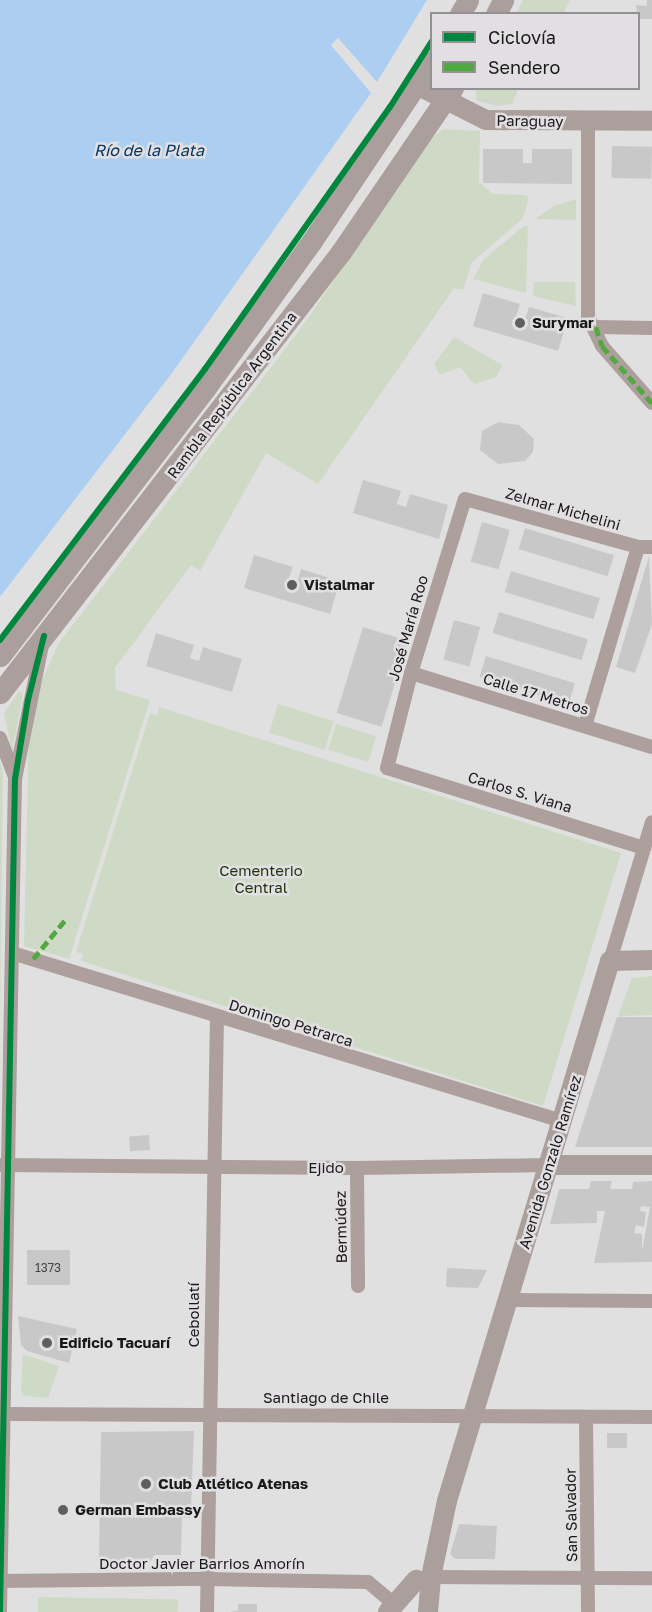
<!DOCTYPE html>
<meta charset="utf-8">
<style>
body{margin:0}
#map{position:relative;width:652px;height:1612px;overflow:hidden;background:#e1e0e1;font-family:"Golos Text",sans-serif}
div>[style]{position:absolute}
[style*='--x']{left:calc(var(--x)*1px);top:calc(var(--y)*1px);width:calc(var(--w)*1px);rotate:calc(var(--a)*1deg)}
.green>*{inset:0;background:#cedac5;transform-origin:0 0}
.water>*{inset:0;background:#accef0}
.building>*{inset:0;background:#c9c8c9;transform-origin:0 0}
.street>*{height:14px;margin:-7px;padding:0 7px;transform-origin:7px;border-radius:7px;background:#ac9f9c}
.secondary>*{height:20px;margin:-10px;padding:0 10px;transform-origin:10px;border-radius:10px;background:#ab9f9b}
.primary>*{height:21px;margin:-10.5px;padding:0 10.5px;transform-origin:10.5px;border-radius:10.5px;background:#ab9f9d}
.quiet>*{height:4.5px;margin-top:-2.25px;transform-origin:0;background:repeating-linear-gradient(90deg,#52a942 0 9px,transparent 0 13.5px)}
.cycleway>*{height:6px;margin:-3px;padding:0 3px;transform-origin:3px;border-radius:3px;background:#00873e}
.dots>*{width:16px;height:16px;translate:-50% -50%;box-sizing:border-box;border:3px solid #e2dfe2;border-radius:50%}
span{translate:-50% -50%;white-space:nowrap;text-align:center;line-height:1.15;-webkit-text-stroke:5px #e2dfe2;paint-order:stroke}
.number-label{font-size:12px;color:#464546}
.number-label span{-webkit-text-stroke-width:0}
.street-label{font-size:15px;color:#1a191a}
.poi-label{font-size:15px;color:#1a191a;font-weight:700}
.left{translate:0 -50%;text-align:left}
.park-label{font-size:15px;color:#1d3208}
.water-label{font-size:16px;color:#003863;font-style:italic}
.legend{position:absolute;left:430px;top:12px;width:210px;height:78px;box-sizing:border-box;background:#e2dfe2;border:2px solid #929092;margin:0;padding:8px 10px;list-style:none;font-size:18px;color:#1a191a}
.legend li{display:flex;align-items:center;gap:12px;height:30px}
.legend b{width:30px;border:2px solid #929092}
</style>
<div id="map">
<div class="green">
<div style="clip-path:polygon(523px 0,570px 0,563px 13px,517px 13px)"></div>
<div style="clip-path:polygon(475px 89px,475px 88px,518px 89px,512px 104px,498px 106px,477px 101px)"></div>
<div style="clip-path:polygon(443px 129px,480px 131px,479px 182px,493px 194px,526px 195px,529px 198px,523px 218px,472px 262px,463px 290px,454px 288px,318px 484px,266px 453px,200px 571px,191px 565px,115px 668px,116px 690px,150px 700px,69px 959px,24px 946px,29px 730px,42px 681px,58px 644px,299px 331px,433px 137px)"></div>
<div style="clip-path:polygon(576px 199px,576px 220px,535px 219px,554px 206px)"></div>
<div style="clip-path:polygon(525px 225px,528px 227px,526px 293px,473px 279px,483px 260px)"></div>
<div style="clip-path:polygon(534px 282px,575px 282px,576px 306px,533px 296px)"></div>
<div style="clip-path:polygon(454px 337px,502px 365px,496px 377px,474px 384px,460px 367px,440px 375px,434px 364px)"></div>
<div style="clip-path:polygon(19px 691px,23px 694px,12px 752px,4px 713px)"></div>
<div style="left:278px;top:704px;width:58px;height:30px;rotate:17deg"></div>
<div style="clip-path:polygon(159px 707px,621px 853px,543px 1106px,81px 961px,83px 954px,76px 952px,150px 713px,157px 715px)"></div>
<div style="left:336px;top:724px;width:42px;height:27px;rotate:17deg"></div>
<div style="clip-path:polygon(0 762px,3px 772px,0 1019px)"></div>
<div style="clip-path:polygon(652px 976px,652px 1015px,618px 1016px,632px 978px)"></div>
<div style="clip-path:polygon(23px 1354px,59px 1366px,48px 1398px,24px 1396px,21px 1391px)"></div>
<div style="left:38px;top:1597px;width:140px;height:15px;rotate:1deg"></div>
</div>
<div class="water">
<div style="clip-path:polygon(0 0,427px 0,377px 82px,338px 38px,331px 45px,371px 93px,172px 373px,0 597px)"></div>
</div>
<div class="building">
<div style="clip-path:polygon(647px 0,652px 0,652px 19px,638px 19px,636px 5px,647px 6px)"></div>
<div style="left:612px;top:146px;width:40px;height:32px;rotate:1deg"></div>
<div style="clip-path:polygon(483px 149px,523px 149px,523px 163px,532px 163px,532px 149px,572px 149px,572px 184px,483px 183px)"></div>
<div style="clip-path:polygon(483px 293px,520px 304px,516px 317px,525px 319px,529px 307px,568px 318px,558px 351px,473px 326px)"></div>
<div style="clip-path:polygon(498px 422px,519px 425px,534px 439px,533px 452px,525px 461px,498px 464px,480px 450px,482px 431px)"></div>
<div style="clip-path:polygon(363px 480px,401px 491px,397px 504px,406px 507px,410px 494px,448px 505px,439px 539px,353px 513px)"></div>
<div style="left:482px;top:522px;width:29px;height:41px;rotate:16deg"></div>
<div style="left:525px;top:528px;width:93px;height:22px;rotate:17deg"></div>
<div style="clip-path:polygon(254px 555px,293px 567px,288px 580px,297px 583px,301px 569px,340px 581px,330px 614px,244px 588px)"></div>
<div style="clip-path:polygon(649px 556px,652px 624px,635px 673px,616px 667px)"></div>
<div style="left:511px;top:571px;width:93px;height:22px;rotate:17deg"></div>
<div style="left:499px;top:612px;width:93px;height:22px;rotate:17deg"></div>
<div style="left:454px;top:620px;width:27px;height:41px;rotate:15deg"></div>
<div style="left:363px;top:627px;width:47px;height:90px;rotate:17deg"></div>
<div style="clip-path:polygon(156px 633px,194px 645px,190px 658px,199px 661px,203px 647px,242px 659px,232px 692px,146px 666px)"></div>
<div style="left:486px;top:656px;width:93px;height:22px;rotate:17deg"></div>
<div style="clip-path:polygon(617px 1017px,652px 1017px,652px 1147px,575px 1147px)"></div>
<div style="left:149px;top:1135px;width:15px;height:20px;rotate:86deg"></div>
<div style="clip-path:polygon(evenodd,591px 1181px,612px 1181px,610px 1189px,632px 1189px,633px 1182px,652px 1181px,652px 1262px,594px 1263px,605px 1211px,597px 1211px,597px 1223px,550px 1224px,559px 1189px,589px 1189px,591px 1181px,641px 1206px,650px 1207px,642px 1251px,642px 1234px,634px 1233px,636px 1225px,644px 1227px,646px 1212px,640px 1211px,641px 1206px)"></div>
<div style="left:27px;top:1250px;width:43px;height:35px"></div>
<div style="clip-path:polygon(447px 1268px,487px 1270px,478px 1288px,446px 1287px)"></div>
<div style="clip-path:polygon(18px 1316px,77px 1329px,69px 1363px,27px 1351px,21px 1345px)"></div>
<div style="clip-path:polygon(194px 1431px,191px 1509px,190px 1518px,182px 1517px,181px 1555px,154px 1555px,151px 1561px,99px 1561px,101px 1432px)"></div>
<div style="left:607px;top:1433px;width:20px;height:15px"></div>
<div style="clip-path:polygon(459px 1524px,497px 1526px,495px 1559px,455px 1559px,450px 1554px)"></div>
<div style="clip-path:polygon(238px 1604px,257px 1604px,257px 1612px,230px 1612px,238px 1610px)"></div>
</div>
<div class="street">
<div style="--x:588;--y:121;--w:196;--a:90"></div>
<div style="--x:588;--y:317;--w:32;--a:64"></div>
<div style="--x:602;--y:346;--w:76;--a:48.7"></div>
<div style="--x:596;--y:327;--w:56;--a:1"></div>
<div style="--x:411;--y:673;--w:252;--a:17.1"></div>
<div style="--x:585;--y:726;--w:187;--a:-73.5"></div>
<div style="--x:0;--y:738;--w:42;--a:69"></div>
<div style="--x:644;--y:848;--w:269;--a:-162.7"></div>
<div style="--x:387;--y:768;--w:98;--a:-75.8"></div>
<div style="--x:411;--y:673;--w:182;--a:-72.8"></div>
<div style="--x:465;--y:499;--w:180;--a:15.5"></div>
<div style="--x:638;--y:547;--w:14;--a:0"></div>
<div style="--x:12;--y:953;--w:575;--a:16.99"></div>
<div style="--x:610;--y:961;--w:145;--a:-73.2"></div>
<div style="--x:0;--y:1165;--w:357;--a:0.5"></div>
<div style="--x:357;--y:1168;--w:192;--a:-0.9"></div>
<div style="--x:357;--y:1168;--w:118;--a:89.5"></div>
<div style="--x:508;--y:1300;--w:144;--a:0.4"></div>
<div style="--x:0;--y:1414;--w:652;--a:0.26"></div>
<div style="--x:586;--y:1418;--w:194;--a:89.4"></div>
<div style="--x:431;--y:1577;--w:221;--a:0.3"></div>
<div style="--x:0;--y:1581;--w:208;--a:-0.6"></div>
<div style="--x:208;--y:1579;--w:160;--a:1.1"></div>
<div style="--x:368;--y:1582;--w:34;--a:40"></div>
<div style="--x:0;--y:1612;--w:833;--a:-88.97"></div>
<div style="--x:15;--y:779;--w:137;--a:-78.6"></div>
<div style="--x:207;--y:1612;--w:594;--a:-89.04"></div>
</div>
<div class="secondary">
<div style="--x:417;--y:85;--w:77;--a:26.9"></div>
<div style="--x:486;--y:120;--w:166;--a:0.3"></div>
<div style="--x:549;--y:1165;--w:103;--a:0"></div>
<div style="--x:388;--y:1612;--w:43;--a:-48.8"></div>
<div style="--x:428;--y:1612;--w:35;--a:-85"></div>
<div style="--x:431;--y:1577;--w:78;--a:-78.1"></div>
<div style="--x:447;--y:1501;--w:564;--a:-73.2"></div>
<div style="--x:610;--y:961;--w:42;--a:-1.4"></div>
</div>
<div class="primary">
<div style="--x:460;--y:14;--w:16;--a:-60"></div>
<div style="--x:496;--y:14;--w:16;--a:-63"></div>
<div style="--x:0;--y:656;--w:340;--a:-52.5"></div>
<div style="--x:207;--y:386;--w:179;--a:-54.1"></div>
<div style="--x:312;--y:241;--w:216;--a:-56.3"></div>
<div style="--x:0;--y:693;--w:557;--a:-52.29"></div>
<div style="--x:341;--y:252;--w:199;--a:-55.7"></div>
</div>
<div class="quiet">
<div style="--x:596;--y:327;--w:20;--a:72"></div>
<div style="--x:602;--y:346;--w:76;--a:48.7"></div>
<div style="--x:33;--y:959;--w:50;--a:-50.6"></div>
</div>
<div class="cycleway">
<div style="--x:0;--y:640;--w:340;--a:-52.9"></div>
<div style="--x:205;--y:369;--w:321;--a:-54.8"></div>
<div style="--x:390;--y:107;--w:78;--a:-57.5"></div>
<div style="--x:0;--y:1612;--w:833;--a:-88.97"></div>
<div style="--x:15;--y:779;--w:80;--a:-80.7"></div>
<div style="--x:28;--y:700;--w:66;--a:-76"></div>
</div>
<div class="dots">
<div style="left:520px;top:323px;background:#605f60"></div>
<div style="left:292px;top:585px;background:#605f60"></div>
<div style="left:47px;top:1343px;background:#605f60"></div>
<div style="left:146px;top:1484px;background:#605f60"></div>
<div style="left:63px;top:1510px;background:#605f60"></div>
</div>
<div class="number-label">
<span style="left:48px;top:1268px">1373</span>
</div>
<div class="street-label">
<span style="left:530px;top:121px;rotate:1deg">Paraguay</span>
<span style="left:232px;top:395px;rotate:-53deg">Rambla República Argentina</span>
<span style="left:563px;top:509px;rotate:16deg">Zelmar Michelini</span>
<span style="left:408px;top:628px;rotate:-74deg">José María Roo</span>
<span style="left:536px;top:694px;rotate:17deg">Calle 17 Metros</span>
<span style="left:520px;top:792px;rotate:17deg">Carlos S. Viana</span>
<span style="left:291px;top:1023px;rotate:17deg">Domingo Petrarca</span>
<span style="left:550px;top:1162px;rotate:-73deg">Avenida Gonzalo Ramírez</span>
<span style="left:326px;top:1168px">Ejido</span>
<span style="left:341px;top:1227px;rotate:-91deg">Bermúdez</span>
<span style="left:194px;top:1315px;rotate:-90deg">Cebollatí</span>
<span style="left:326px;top:1398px">Santiago de Chile</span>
<span style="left:571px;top:1515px;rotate:-91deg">San Salvador</span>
<span style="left:202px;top:1564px">Doctor Javier Barrios Amorín</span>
</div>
<div class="poi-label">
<span class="left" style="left:532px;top:323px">Surymar</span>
<span class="left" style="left:304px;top:585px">Vistalmar</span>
<span class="left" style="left:59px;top:1343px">Edificio Tacuarí</span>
<span class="left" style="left:158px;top:1484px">Club Atlético Atenas</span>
<span class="left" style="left:75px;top:1510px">German Embassy</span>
</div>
<div class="park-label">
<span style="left:261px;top:879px">Cementerio<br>Central</span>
</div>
<div class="water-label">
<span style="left:149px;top:150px">Río de la Plata</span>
</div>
<ul class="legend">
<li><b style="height:8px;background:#00873e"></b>Ciclovía</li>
<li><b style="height:8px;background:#52a942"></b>Sendero</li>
</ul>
</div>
